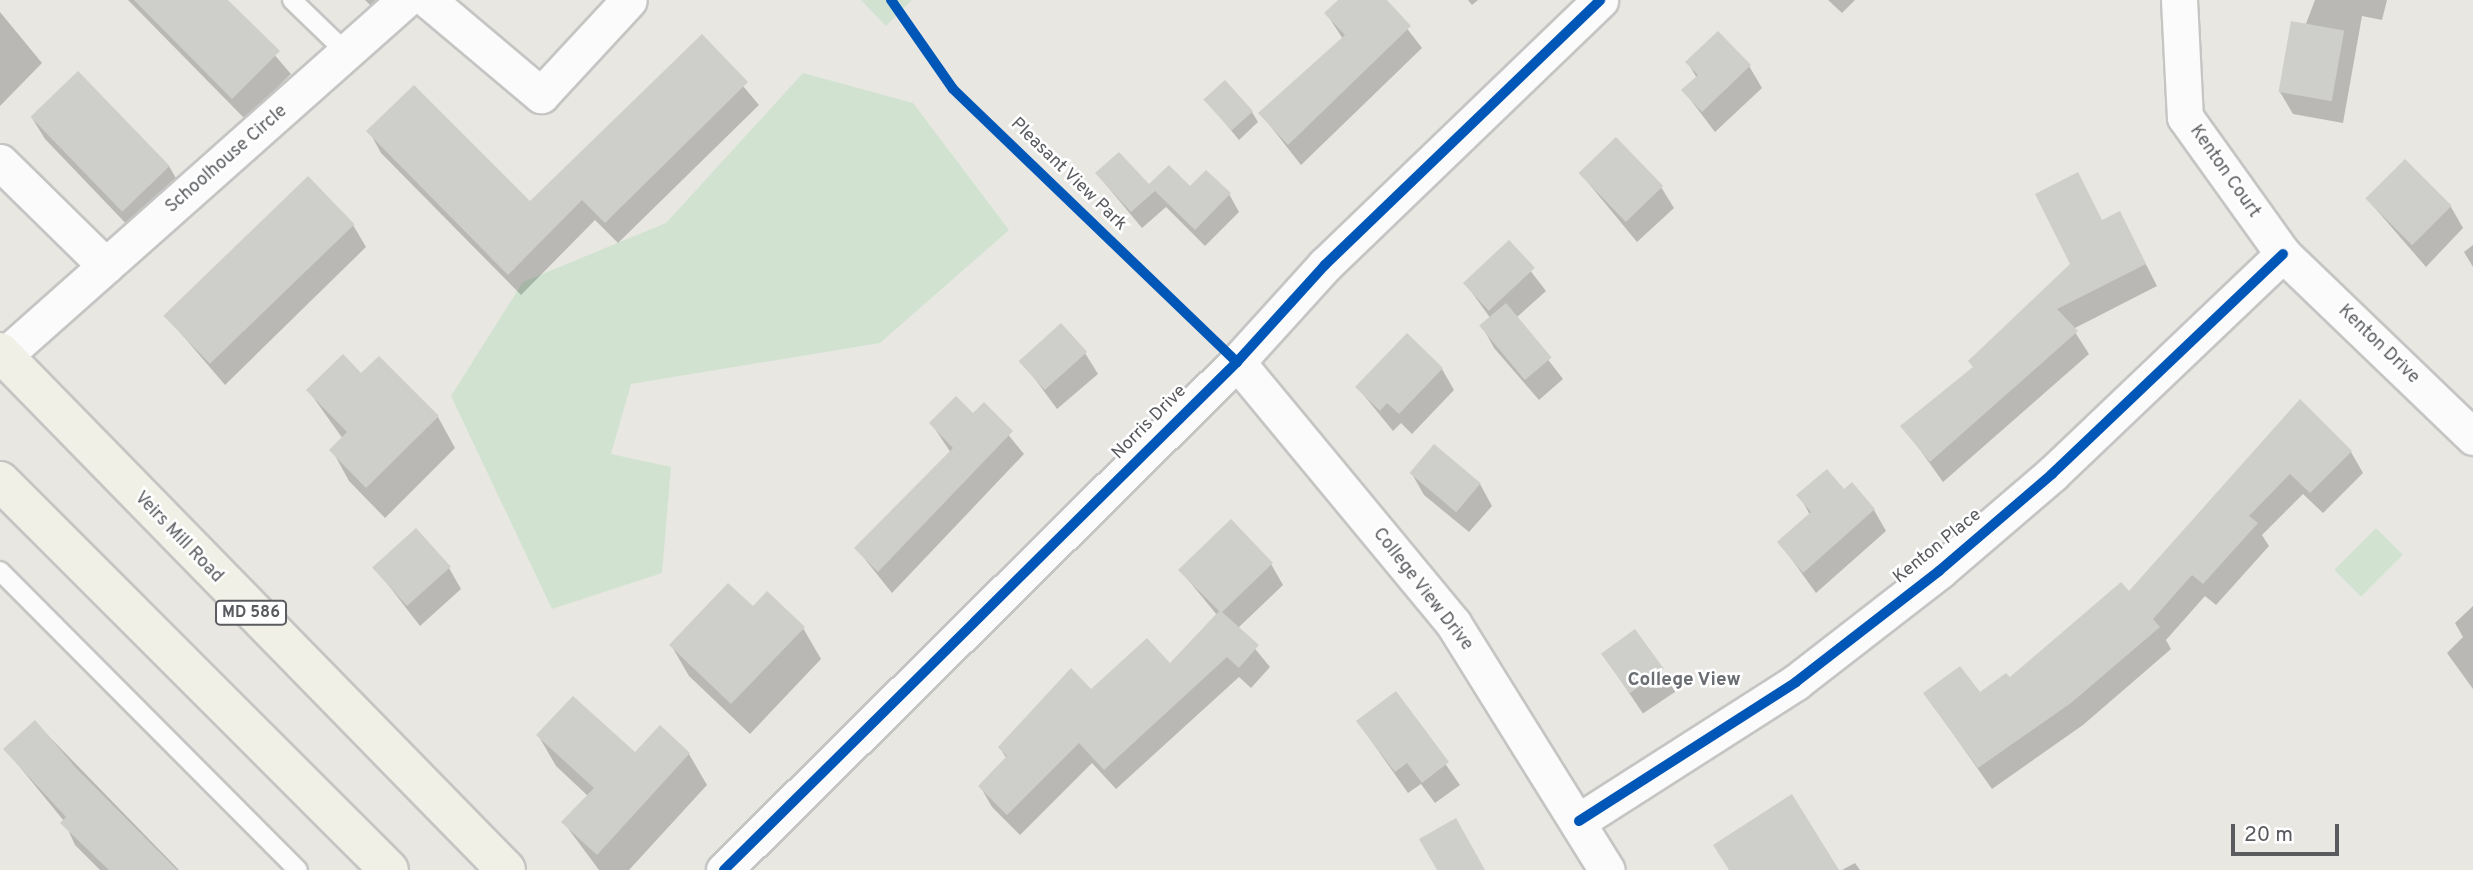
<!DOCTYPE html>
<style>
body{margin:0}
#map{position:relative;width:2473px;height:870px;overflow:hidden;background:#e8e7e2;font-family:Overpass,sans-serif}
div>[style]{position:absolute}
[style*='--x']{left:calc(var(--x)*1px);top:calc(var(--y)*1px);width:calc(var(--w)*1px);rotate:calc(var(--a)*1deg)}
.green>*{inset:0;background:#d1e3d0;transform-origin:0 0}
.shadow>*{inset:0;background:#0003;transform-origin:0 0}
.building>*{inset:0;background:#cececb;transform-origin:0 0}
.roads{filter:drop-shadow(2px 0 #c5c5c4) drop-shadow(-2px 0 #c5c5c4) drop-shadow(0 2px #c5c5c4) drop-shadow(0 -2px #c5c5c4)}
.service>*{height:18px;margin:-9px;padding:0 9px;transform-origin:9px;border-radius:9px;background:#fcfbfb}
.minor>*{height:35px;margin:-17.5px;padding:0 17.5px;transform-origin:17.5px;border-radius:17.5px;background:#fcfbfb}
.primary>*{height:38px;margin:-19px;padding:0 19px;transform-origin:19px;border-radius:19px;background:#f0f0e6}
.cycleway>*{height:10px;margin:-5px;padding:0 5px;transform-origin:5px;border-radius:5px;background:#0057b8}
span{translate:-50% -50%;white-space:nowrap;text-align:center;line-height:1.15;-webkit-text-stroke:5px #fff;paint-order:stroke}
.shield-label span{padding:2px 5px;background:#fff;border:2px solid;border-radius:5px;-webkit-text-stroke-width:0}
.shield-label{font-size:16px;color:#595b5f;font-weight:700}
.street-label{font-size:18px;color:#595b5f}
.neighbourhood-label{font-size:19px;color:#6a6d71;font-weight:700}
.scale{position:absolute;left:2231px;top:824px;width:108px;height:32px;box-sizing:border-box;border:4px solid #595b5f;border-top:0;padding-left:9px;font-size:21px;line-height:24px;white-space:nowrap;color:#595b5f;-webkit-text-stroke:5px #fff;paint-order:stroke}
</style>
<div id="map">
<div class="green">
<div style="clip-path:polygon(861px 0,912px 0,886px 26px)"></div>
<div style="clip-path:polygon(803px 73px,913px 103px,1009px 230px,880px 343px,631px 384px,611px 454px,671px 467px,662px 573px,552px 609px,451px 396px,523px 282px,666px 223px)"></div>
<div style="left:2376px;top:528px;width:38px;height:59px;rotate:45deg"></div>
</div>
<div class="shadow">
<div style="clip-path:polygon(128px 0,227px 0,291px 74px,245px 119px)"></div>
<div style="clip-path:polygon(365px 0,379px 0,372px 7px)"></div>
<div style="clip-path:polygon(1341px 0,1385px 0,1422px 48px,1301px 165px,1261px 114px,1343px 39px,1326px 13px)"></div>
<div style="clip-path:polygon(1468px 0,1478px 0,1472px 5px)"></div>
<div style="clip-path:polygon(1828px 0,1855px 0,1842px 13px)"></div>
<div style="clip-path:polygon(2315px 0,2387px 0,2382px 20px,2362px 16px,2343px 123px,2293px 114px,2280px 92px)"></div>
<div style="clip-path:polygon(0 12px,42px 63px,0 106px)"></div>
<div style="clip-path:polygon(702px 37px,759px 105px,618px 243px,595px 220px,521px 295px,381px 153px,369px 131px,530px 203px)"></div>
<div style="clip-path:polygon(1687px 62px,1749px 66px,1762px 88px,1715px 132px,1683px 90px,1697px 78px)"></div>
<div style="clip-path:polygon(1206px 100px,1252px 112px,1258px 122px,1239px 140px)"></div>
<div style="clip-path:polygon(32px 118px,169px 166px,181px 187px,135px 233px,45px 139px)"></div>
<div style="clip-path:polygon(1580px 173px,1661px 187px,1674px 208px,1637px 242px)"></div>
<div style="clip-path:polygon(1097px 174px,1149px 187px,1229px 194px,1239px 212px,1205px 246px,1166px 207px,1142px 228px)"></div>
<div style="clip-path:polygon(2368px 200px,2451px 207px,2463px 228px,2426px 267px)"></div>
<div style="clip-path:polygon(2103px 222px,2131px 235px,2157px 286px,2073px 329px,2089px 354px,1943px 482px,1903px 426px,1974px 368px,2072px 264px)"></div>
<div style="clip-path:polygon(353px 225px,366px 247px,225px 385px,166px 316px)"></div>
<div style="clip-path:polygon(1509px 243px,1546px 291px,1516px 318px,1563px 379px,1539px 400px,1494px 348px,1482px 326px,1491px 319px,1465px 283px)"></div>
<div style="clip-path:polygon(2473px 245px,2473px 267px,2464px 252px)"></div>
<div style="clip-path:polygon(1085px 353px,1098px 374px,1057px 409px,1021px 360px)"></div>
<div style="clip-path:polygon(379px 358px,438px 417px,455px 448px,385px 518px,349px 481px,332px 450px,343px 439px,308px 390px,361px 375px)"></div>
<div style="clip-path:polygon(1442px 369px,1454px 390px,1412px 434px,1401px 423px,1393px 431px,1357px 387px)"></div>
<div style="clip-path:polygon(2300px 402px,2351px 452px,2363px 473px,2323px 513px,2303px 494px,2262px 535px,2269px 546px,2216px 605px,2205px 596px,2166px 640px,2171px 649px,2083px 725px,1992px 789px,1925px 694px,1979px 695px,2009px 680px,2129px 593px)"></div>
<div style="clip-path:polygon(984px 405px,1024px 454px,892px 593px,856px 548px,951px 453px,931px 423px,973px 415px)"></div>
<div style="clip-path:polygon(1412px 474px,1480px 484px,1492px 506px,1469px 532px,1424px 495px)"></div>
<div style="clip-path:polygon(1844px 491px,1874px 510px,1886px 531px,1816px 593px,1779px 542px,1810px 515px,1799px 495px)"></div>
<div style="clip-path:polygon(1271px 564px,1283px 585px,1238px 628px,1270px 667px,1251px 688px,1239px 677px,1116px 789px,1092px 763px,1020px 835px,992px 807px,980px 786px,1007px 759px,1000px 748px,1091px 691px,1170px 666px,1217px 615px,1180px 570px)"></div>
<div style="clip-path:polygon(375px 568px,449px 568px,461px 589px,420px 626px)"></div>
<div style="clip-path:polygon(2473px 606px,2473px 689px,2447px 653px,2463px 637px,2455px 623px)"></div>
<div style="clip-path:polygon(753px 608px,803px 628px,821px 659px,750px 734px,689px 676px,671px 645px)"></div>
<div style="left:1635px;top:632px;width:72px;height:39px;rotate:56deg"></div>
<div style="clip-path:polygon(1396px 693px,1460px 785px,1435px 803px,1421px 784px,1408px 793px,1358px 722px)"></div>
<div style="clip-path:polygon(35px 722px,179px 870px,100px 870px,75px 845px,64px 821px,5px 749px)"></div>
<div style="clip-path:polygon(538px 735px,635px 754px,689px 754px,707px 785px,629px 870px,599px 870px,564px 823px,588px 796px,556px 766px)"></div>
<div style="clip-path:polygon(1855px 863px,1860px 870px,1842px 870px)"></div>
</div>
<div class="building">
<div style="clip-path:polygon(134px 0,228px 0,280px 51px,232px 99px)"></div>
<div style="clip-path:polygon(1338px 0,1387px 0,1411px 26px,1288px 145px,1258px 113px,1345px 35px,1324px 13px)"></div>
<div style="left:2291px;top:21px;width:54px;height:72px;rotate:10deg"></div>
<div style="clip-path:polygon(1718px 31px,1751px 65px,1702px 112px,1681px 90px,1698px 75px,1685px 62px)"></div>
<div style="clip-path:polygon(702px 34px,748px 82px,605px 223px,582px 200px,508px 275px,366px 131px,414px 85px,530px 201px)"></div>
<div style="left:78px;top:71px;width:132px;height:66px;rotate:46deg"></div>
<div style="left:1225px;top:80px;width:42px;height:29px;rotate:48deg"></div>
<div style="left:1616px;top:137px;width:68px;height:52px;rotate:46deg"></div>
<div style="clip-path:polygon(1119px 152px,1149px 184px,1169px 165px,1190px 186px,1206px 170px,1231px 193px,1195px 230px,1155px 191px,1131px 212px,1095px 173px)"></div>
<div style="left:2405px;top:159px;width:66px;height:56px;rotate:45deg"></div>
<div style="clip-path:polygon(2078px 172px,2102px 220px,2120px 211px,2146px 264px,2057px 309px,2078px 331px,1930px 462px,1900px 426px,1973px 367px,1968px 361px,2070px 264px,2035px 194px)"></div>
<div style="left:308px;top:176px;width:67px;height:201px;rotate:46deg"></div>
<div style="left:1509px;top:240px;width:38px;height:63px;rotate:47deg"></div>
<div style="left:1506px;top:303px;width:71px;height:35px;rotate:50deg"></div>
<div style="left:1061px;top:323px;width:39px;height:57px;rotate:48deg"></div>
<div style="clip-path:polygon(1407px 333px,1443px 368px,1399px 414px,1387px 403px,1380px 411px,1355px 387px)"></div>
<div style="clip-path:polygon(343px 354px,361px 373px,379px 356px,439px 416px,366px 488px,329px 450px,347px 432px,306px 390px)"></div>
<div style="clip-path:polygon(956px 396px,973px 413px,984px 402px,1013px 431px,878px 572px,854px 548px,953px 448px,929px 423px)"></div>
<div style="clip-path:polygon(2300px 399px,2352px 451px,2310px 493px,2290px 474px,2249px 516px,2258px 523px,2203px 584px,2192px 575px,2153px 619px,2160px 627px,2071px 703px,1978px 768px,1923px 693px,1960px 666px,1980px 692px,2006px 673px,2010px 677px,2121px 582px,2129px 591px)"></div>
<div style="left:1434px;top:444px;width:61px;height:38px;rotate:40deg"></div>
<div style="clip-path:polygon(1827px 469px,1844px 489px,1852px 482px,1875px 509px,1803px 573px,1777px 542px,1811px 512px,1796px 495px)"></div>
<div style="clip-path:polygon(1231px 519px,1273px 563px,1222px 612px,1259px 645px,1239px 668px,1227px 657px,1104px 770px,1079px 743px,1007px 815px,978px 786px,1007px 756px,998px 747px,1071px 668px,1091px 689px,1147px 638px,1170px 663px,1219px 611px,1178px 570px)"></div>
<div style="left:416px;top:528px;width:52px;height:59px;rotate:48deg"></div>
<div style="clip-path:polygon(728px 583px,753px 606px,767px 591px,805px 627px,731px 704px,669px 645px)"></div>
<div style="left:1635px;top:629px;width:49px;height:42px;rotate:54deg"></div>
<div style="clip-path:polygon(1396px 691px,1449px 762px,1422px 783px,1407px 763px,1395px 772px,1356px 721px)"></div>
<div style="clip-path:polygon(573px 696px,635px 752px,660px 725px,690px 753px,597px 855px,561px 822px,594px 788px,536px 735px)"></div>
<div style="clip-path:polygon(35px 720px,76px 768px,177px 870px,109px 870px,60px 823px,66px 817px,3px 749px)"></div>
<div style="clip-path:polygon(1792px 794px,1839px 870px,1729px 870px,1713px 845px)"></div>
<div style="clip-path:polygon(1456px 818px,1485px 870px,1437px 870px,1419px 839px)"></div>
</div>
<div class="roads">
<div class="service">
<div style="--x:292;--y:0;--w:78;--a:44"></div>
<div style="--x:0;--y:571;--w:422;--a:45.1"></div>
</div>
<div class="minor">
<div style="--x:428;--y:0;--w:148;--a:40.1"></div>
<div style="--x:541;--y:95;--w:129;--a:-47.2"></div>
<div style="--x:2179;--y:0;--w:117;--a:87.1"></div>
<div style="--x:2185;--y:117;--w:168;--a:54.4"></div>
<div style="--x:2283;--y:254;--w:264;--a:43.9"></div>
<div style="--x:0;--y:162;--w:148;--a:44.5"></div>
<div style="--x:4;--y:356;--w:536;--a:-41.6"></div>
<div style="--x:1237;--y:362;--w:339;--a:50.4"></div>
<div style="--x:1453;--y:623;--w:291;--a:58.1"></div>
<div style="--x:1579;--y:821;--w:258;--a:-32.6"></div>
<div style="--x:1796;--y:682;--w:181;--a:-37.8"></div>
<div style="--x:1939;--y:571;--w:149;--a:-40.6"></div>
<div style="--x:2052;--y:474;--w:319;--a:-43.6"></div>
<div style="--x:724;--y:870;--w:722;--a:-44.72"></div>
<div style="--x:1237;--y:362;--w:131;--a:-47.8"></div>
<div style="--x:1325;--y:265;--w:382;--a:-43.9"></div>
</div>
<div class="primary">
<div style="--x:0;--y:352;--w:724;--a:45.67"></div>
<div style="--x:0;--y:481;--w:550;--a:45"></div>
</div>
</div>
<div class="cycleway">
<div style="--x:891;--y:0;--w:108;--a:55.1"></div>
<div style="--x:953;--y:89;--w:394;--a:43.9"></div>
<div style="--x:1579;--y:821;--w:258;--a:-32.6"></div>
<div style="--x:1796;--y:682;--w:181;--a:-37.8"></div>
<div style="--x:1939;--y:571;--w:149;--a:-40.6"></div>
<div style="--x:2052;--y:474;--w:319;--a:-43.6"></div>
<div style="--x:724;--y:870;--w:722;--a:-44.72"></div>
<div style="--x:1237;--y:362;--w:131;--a:-47.8"></div>
<div style="--x:1325;--y:265;--w:382;--a:-43.9"></div>
</div>
<div class="shield-label">
<span style="left:251px;top:613px">MD 586</span>
</div>
<div class="street-label">
<span style="left:227px;top:160px;rotate:-41deg">Schoolhouse Circle</span>
<span style="left:2224px;top:172px;rotate:55deg">Kenton Court</span>
<span style="left:1068px;top:175px;rotate:44deg">Pleasant View Park</span>
<span style="left:2378px;top:345px;rotate:44deg">Kenton Drive</span>
<span style="left:1150px;top:423px;rotate:-45deg">Norris Drive</span>
<span style="left:178px;top:538px;rotate:46deg">Veirs Mill Road</span>
<span style="left:1938px;top:547px;rotate:-39deg">Kenton Place</span>
<span style="left:1422px;top:590px;rotate:52deg">College View Drive</span>
</div>
<div class="neighbourhood-label">
<span style="left:1684px;top:681px">College View</span>
</div>
<div class="scale">20 m</div>
</div>
